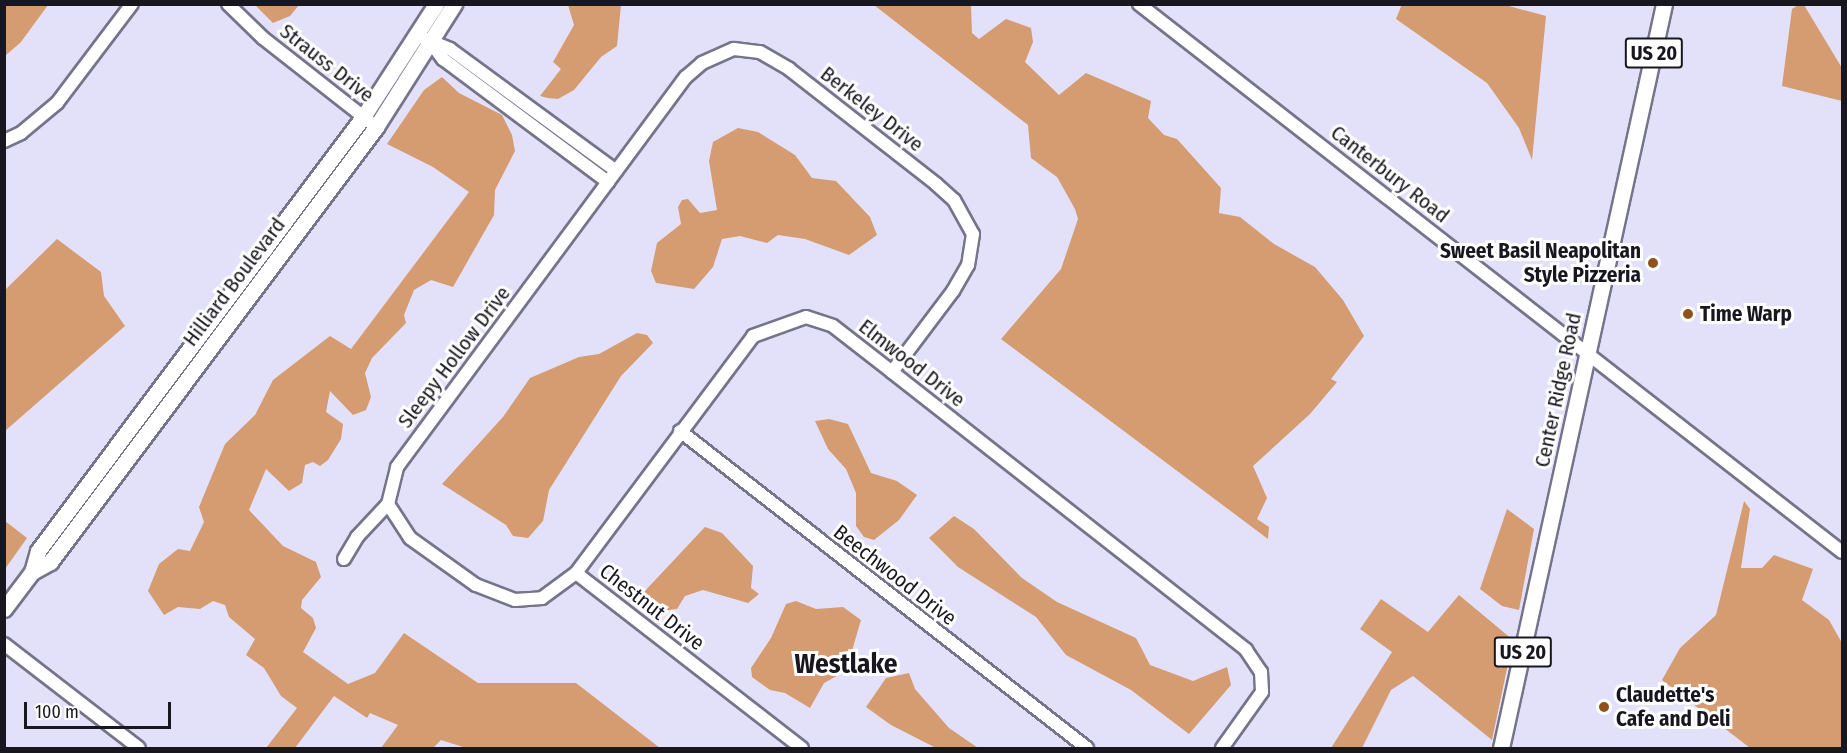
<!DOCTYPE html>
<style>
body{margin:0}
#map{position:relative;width:1847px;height:753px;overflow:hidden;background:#e3e1fa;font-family:"Fira Sans Condensed",sans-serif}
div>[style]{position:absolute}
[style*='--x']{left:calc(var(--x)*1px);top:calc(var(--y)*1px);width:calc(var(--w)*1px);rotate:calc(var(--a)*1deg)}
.forest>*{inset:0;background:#d59b71}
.roads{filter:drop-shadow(2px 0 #757489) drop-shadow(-2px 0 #757489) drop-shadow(0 2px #757489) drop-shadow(0 -2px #757489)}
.minor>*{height:12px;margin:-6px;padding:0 6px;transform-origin:6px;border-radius:6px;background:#fff}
.major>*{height:15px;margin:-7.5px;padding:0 7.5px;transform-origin:7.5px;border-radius:7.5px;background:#fff}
.dots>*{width:16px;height:16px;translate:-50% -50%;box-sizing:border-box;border:3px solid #fff;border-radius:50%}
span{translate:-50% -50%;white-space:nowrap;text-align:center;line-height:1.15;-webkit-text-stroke:6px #fff;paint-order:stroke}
.shield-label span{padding:2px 4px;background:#fff;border:2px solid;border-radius:4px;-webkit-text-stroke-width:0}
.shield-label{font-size:20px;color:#181720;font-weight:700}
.street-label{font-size:21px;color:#181720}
.poi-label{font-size:21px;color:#181720;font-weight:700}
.right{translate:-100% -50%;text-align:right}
.left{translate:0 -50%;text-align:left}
.district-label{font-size:27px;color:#181720;font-weight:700}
.frame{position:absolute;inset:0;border:6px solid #181720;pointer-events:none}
.scale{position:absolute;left:24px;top:702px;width:147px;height:27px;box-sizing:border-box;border:3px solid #181720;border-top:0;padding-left:8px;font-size:18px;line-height:21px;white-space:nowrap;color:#181720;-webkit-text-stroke:4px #fff;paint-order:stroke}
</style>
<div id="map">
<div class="forest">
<div style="clip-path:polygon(5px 4px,48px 5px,21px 42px,5px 56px)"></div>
<div style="clip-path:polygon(1402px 4px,1505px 5px,1546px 16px,1532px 160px,1519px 128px,1487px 83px,1396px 19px)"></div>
<div style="clip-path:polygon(255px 5px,299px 5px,290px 16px,273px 23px)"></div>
<div style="clip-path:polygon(568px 5px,621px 5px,617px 46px,601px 57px,574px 90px,558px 99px,548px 98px,540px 96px,561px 69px,553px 62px,574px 25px)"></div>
<div style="clip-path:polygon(874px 5px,971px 5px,972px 33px,979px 39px,1006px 19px,1031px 28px,1033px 42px,1025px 62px,1059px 95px,1086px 73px,1151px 101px,1148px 118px,1164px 135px,1177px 139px,1221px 188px,1219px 213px,1240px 217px,1274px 244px,1315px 267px,1343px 300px,1364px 336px,1331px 379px,1337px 382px,1310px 414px,1253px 466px,1267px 498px,1257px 519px,1269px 527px,1268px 539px,1001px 339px,1061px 269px,1078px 219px,1075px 209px,1057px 177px,1031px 158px,1028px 125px)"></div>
<div style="clip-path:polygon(1798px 5px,1804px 5px,1842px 68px,1842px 101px,1782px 86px,1792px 9px)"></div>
<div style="clip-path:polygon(442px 77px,459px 93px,502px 115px,512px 135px,515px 151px,495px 190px,494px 215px,453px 287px,431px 280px,414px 290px,404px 315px,406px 323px,372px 358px,365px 373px,371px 397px,366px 410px,353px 415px,330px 391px,326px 412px,343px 424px,341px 439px,328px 460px,320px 466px,313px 462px,305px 465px,302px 483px,289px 491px,266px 469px,249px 510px,283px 546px,316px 562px,321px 577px,302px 600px,301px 608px,313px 618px,316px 628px,303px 652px,348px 684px,375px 673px,404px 633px,478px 683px,576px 683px,660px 748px,466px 748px,441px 740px,433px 748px,381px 748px,398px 725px,370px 713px,367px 718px,334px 696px,295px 748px,266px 748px,297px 708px,281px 696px,264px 668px,246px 655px,255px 639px,229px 617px,225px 605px,213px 601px,200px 609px,178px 607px,164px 615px,148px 591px,159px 564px,178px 549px,190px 551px,204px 522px,199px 507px,225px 444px,255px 415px,273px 380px,330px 336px,351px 349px,469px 192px,433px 167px,387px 144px,424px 90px)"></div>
<div style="clip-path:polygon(738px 128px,758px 132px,795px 155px,812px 178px,836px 181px,870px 217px,877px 235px,849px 255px,805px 239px,778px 235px,767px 243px,740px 236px,722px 239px,713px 267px,694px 289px,656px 283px,651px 271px,657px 243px,681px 224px,678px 207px,682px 200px,688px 199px,700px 213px,717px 210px,709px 161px,713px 142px)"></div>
<div style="clip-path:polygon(57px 239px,101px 272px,104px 296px,125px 326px,5px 431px,5px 290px)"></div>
<div style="clip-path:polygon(637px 333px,647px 335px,653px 343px,621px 376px,549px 490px,543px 521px,528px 538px,513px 536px,506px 525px,442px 484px,503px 417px,530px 378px,579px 357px,599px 354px)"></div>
<div style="clip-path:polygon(829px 419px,848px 424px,871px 473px,897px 481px,917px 495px,899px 520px,874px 540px,864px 537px,856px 526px,856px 493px,846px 469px,828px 449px,815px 421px)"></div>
<div style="clip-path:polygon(1744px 501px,1750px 509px,1741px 568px,1762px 568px,1774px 555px,1813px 569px,1802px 600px,1829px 620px,1842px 643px,1842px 748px,1750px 748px,1662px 680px,1680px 648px,1716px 615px)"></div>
<div style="clip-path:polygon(1507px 509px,1534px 529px,1519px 610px,1502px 606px,1480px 589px)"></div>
<div style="clip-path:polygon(954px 516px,974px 529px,1022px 578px,1057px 602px,1136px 638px,1150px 665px,1193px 681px,1227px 667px,1231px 685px,1189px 734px,1131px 690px,1066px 655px,1036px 617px,958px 567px,929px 538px)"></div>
<div style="clip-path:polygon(5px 521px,27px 538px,5px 569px)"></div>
<div style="clip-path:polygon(705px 527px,722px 533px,753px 566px,751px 588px,759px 594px,748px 603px,703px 590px,685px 596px,677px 609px,662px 611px,645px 603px,642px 594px)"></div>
<div style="clip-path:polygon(1459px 595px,1513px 640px,1492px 740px,1413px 676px,1391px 690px,1362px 748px,1331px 748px,1392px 652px,1360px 629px,1381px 599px,1428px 632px)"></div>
<div style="clip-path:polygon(796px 601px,816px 609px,843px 607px,861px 620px,846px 671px,824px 683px,810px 708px,785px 693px,770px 690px,752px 677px,751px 668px,771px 638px,786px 604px)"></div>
<div style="clip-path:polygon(909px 673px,915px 689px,949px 728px,978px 748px,936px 748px,891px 725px,866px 707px,886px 678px)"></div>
</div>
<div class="roads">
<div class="minor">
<div style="--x:228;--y:4;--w:49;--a:44.2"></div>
<div style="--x:263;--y:38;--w:136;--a:38.1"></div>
<div style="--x:1139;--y:4;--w:891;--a:37.94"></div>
<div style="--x:423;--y:38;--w:29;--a:22"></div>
<div style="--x:450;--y:49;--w:206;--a:36.3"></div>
<div style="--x:432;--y:44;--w:19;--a:54"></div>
<div style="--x:443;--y:59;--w:206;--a:36.7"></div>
<div style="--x:4;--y:141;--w:19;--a:-25"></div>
<div style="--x:21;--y:133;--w:47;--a:-39.8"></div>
<div style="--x:57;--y:103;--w:124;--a:-52.9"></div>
<div style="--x:680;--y:431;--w:516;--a:37.91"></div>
<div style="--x:388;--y:504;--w:40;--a:57.1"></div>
<div style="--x:410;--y:538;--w:81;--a:35.5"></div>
<div style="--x:476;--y:585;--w:42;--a:21"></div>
<div style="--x:515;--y:600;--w:27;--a:-4"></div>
<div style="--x:542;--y:598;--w:42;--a:-36.3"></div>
<div style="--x:576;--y:573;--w:296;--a:-53.2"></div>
<div style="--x:753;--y:336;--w:56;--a:-19.7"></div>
<div style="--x:806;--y:317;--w:28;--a:18"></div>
<div style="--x:833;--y:326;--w:75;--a:37.9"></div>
<div style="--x:892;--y:372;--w:450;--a:38.1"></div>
<div style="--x:1246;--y:650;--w:27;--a:56"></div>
<div style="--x:1261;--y:672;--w:20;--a:87"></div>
<div style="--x:1262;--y:692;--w:69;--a:125.5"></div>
<div style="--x:344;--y:559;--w:26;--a:-59"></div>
<div style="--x:357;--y:537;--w:45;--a:-46.8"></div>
<div style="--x:388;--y:504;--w:38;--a:-76"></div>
<div style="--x:397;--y:467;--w:485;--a:-53.5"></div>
<div style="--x:686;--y:77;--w:21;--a:-41"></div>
<div style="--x:702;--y:63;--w:35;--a:-24"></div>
<div style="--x:734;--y:49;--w:26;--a:7"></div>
<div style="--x:760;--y:52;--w:34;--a:30"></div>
<div style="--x:789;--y:69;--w:187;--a:38"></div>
<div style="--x:936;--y:184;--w:24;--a:42"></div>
<div style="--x:954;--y:200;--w:39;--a:61"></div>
<div style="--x:973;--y:234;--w:31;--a:99"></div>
<div style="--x:968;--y:265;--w:30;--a:120"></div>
<div style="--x:953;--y:291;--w:101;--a:127"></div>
<div style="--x:576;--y:573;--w:286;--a:37.8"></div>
<div style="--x:4;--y:644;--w:170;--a:37.6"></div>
</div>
<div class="major">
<div style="--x:32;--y:572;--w:21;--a:-29"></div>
<div style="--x:50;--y:562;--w:544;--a:-53.15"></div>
<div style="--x:376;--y:127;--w:146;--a:-57.6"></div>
<div style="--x:4;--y:609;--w:46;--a:-52.9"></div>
<div style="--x:32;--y:572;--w:22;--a:-74"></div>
<div style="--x:38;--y:551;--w:542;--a:-53.17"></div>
<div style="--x:363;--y:117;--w:135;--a:-57.1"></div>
<div style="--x:1501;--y:748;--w:762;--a:-77.64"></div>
</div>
</div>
<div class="dots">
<div style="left:1653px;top:263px;background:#915219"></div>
<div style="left:1688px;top:314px;background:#915219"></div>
<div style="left:1604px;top:707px;background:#915219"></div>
</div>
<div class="shield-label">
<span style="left:1654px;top:53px">US 20</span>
<span style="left:1523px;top:652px">US 20</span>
</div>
<div class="street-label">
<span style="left:327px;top:63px;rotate:38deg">Strauss Drive</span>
<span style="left:872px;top:109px;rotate:38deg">Berkeley Drive</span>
<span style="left:1390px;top:174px;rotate:38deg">Canterbury Road</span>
<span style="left:234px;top:282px;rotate:-53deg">Hilliard Boulevard</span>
<span style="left:454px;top:357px;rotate:-53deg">Sleepy Hollow Drive</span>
<span style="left:912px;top:363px;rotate:38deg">Elmwood Drive</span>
<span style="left:1558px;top:390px;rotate:-78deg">Center Ridge Road</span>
<span style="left:895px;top:575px;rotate:38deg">Beechwood Drive</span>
<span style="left:652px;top:607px;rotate:38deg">Chestnut Drive</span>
</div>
<div class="poi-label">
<span class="right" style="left:1641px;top:263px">Sweet Basil Neapolitan<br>Style Pizzeria</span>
<span class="left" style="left:1700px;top:314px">Time Warp</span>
<span class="left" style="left:1616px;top:707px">Claudette's<br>Cafe and Deli</span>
</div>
<div class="district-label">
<span style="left:846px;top:665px">Westlake</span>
</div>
<div class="frame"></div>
<div class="scale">100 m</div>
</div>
